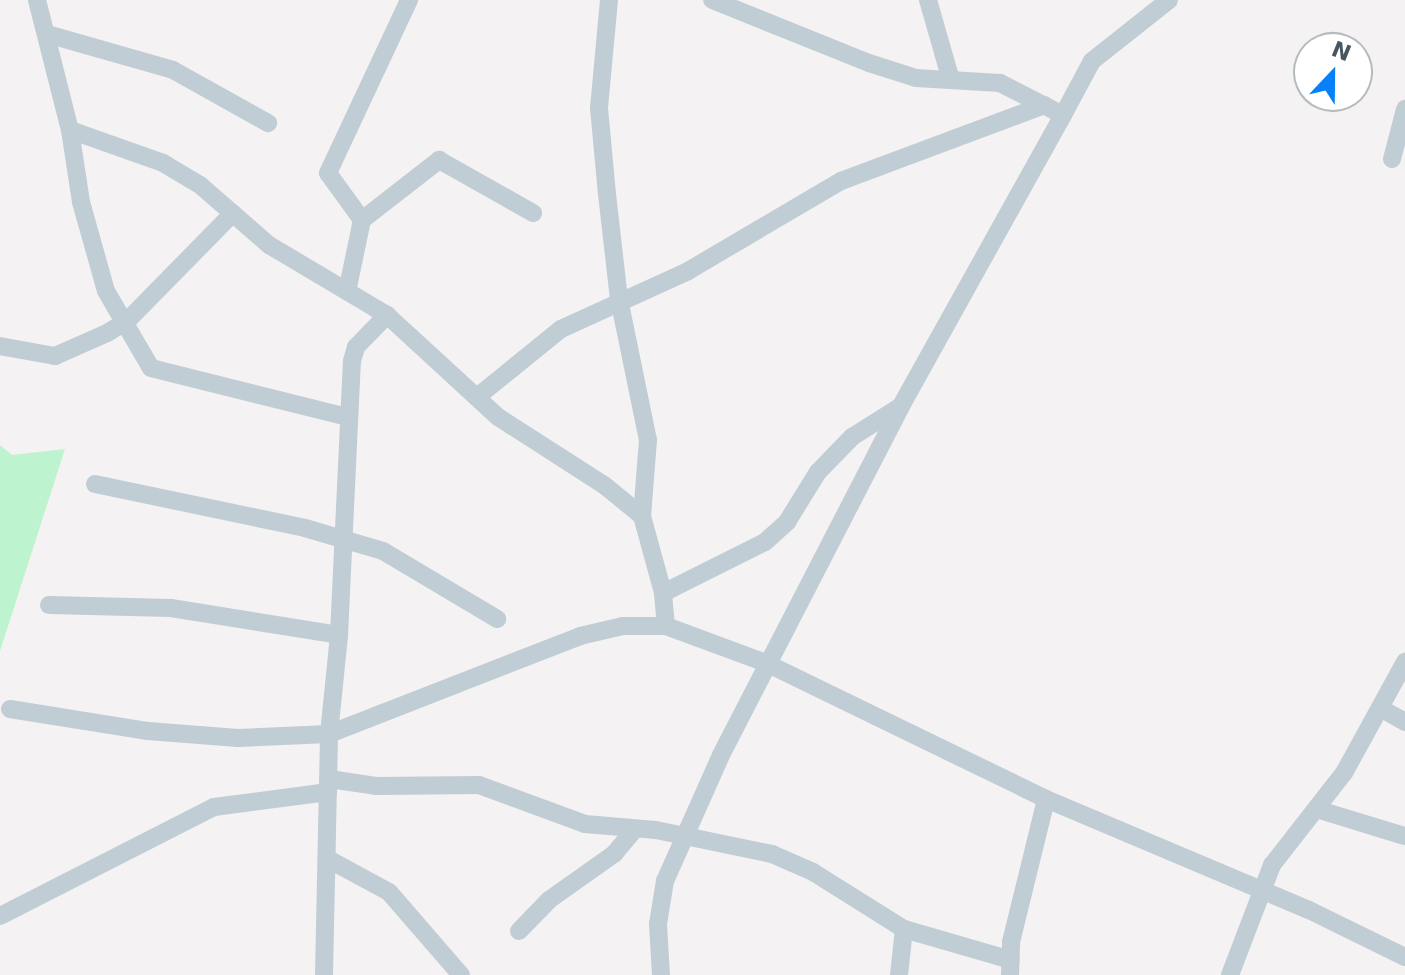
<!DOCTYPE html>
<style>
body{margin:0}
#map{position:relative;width:1405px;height:975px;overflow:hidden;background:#f4f2f2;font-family:"DejaVu Sans",sans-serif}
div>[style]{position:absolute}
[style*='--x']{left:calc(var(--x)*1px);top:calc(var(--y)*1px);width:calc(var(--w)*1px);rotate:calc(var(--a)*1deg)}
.green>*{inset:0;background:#bdf4cf}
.minor>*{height:18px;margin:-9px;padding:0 9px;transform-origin:9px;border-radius:9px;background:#c1cdd4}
span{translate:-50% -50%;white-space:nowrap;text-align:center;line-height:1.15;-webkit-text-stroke:6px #fff;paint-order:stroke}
.north{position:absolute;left:1293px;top:32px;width:80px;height:80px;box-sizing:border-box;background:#fff;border:2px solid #b5bcc0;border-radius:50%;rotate:22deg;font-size:22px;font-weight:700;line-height:32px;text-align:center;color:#475761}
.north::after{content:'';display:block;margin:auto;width:28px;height:36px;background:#0780f8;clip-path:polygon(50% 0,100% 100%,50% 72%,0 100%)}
</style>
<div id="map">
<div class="green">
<div style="clip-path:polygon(0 445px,12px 455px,65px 449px,0 651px)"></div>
</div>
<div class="minor">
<div style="--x:37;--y:0;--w:134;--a:75.8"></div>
<div style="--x:70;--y:130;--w:73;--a:81.3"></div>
<div style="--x:81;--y:202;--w:92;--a:74.3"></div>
<div style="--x:106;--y:291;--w:89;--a:59.7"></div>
<div style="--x:151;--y:368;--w:202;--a:14"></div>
<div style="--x:609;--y:0;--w:108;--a:95.3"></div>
<div style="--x:599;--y:108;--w:86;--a:84.7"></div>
<div style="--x:607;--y:194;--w:106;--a:83.5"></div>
<div style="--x:619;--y:299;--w:144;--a:78.4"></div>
<div style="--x:648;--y:440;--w:76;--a:94.5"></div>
<div style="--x:642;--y:516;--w:80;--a:74.7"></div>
<div style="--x:663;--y:593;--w:33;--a:85"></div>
<div style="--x:928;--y:0;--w:83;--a:74"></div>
<div style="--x:47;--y:34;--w:131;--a:15.9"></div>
<div style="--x:173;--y:70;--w:109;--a:29.2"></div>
<div style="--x:1063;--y:115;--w:61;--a:-61.8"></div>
<div style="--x:1092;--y:61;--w:98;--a:-38.4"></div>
<div style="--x:70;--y:130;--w:99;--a:19.5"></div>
<div style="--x:163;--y:163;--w:43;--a:30.7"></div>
<div style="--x:200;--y:185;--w:91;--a:41"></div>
<div style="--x:269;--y:245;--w:137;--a:30.7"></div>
<div style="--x:387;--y:315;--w:151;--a:42.6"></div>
<div style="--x:498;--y:417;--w:126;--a:32.7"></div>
<div style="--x:604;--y:485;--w:49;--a:39.2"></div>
<div style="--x:1392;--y:159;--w:52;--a:-75.4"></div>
<div style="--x:362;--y:220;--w:98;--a:-37.9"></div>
<div style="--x:439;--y:160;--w:108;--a:29.4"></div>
<div style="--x:348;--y:287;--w:68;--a:-78.2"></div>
<div style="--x:362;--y:220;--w:58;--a:-125.9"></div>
<div style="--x:328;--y:173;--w:191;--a:-64.9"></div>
<div style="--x:0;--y:346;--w:56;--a:10.3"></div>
<div style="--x:55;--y:356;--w:57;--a:-23.9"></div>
<div style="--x:107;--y:333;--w:23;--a:-31"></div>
<div style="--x:127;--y:321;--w:151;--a:-45.5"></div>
<div style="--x:477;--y:397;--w:108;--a:-39"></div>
<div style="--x:561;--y:329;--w:140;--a:-24.5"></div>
<div style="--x:688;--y:271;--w:178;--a:-30.5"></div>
<div style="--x:841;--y:181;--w:217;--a:-20.5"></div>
<div style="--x:95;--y:484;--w:215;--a:11.8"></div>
<div style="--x:305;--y:528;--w:81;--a:16.4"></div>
<div style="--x:383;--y:551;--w:133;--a:30.8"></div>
<div style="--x:663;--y:593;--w:114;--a:-26.6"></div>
<div style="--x:765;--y:542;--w:30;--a:-42"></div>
<div style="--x:787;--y:522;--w:59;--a:-58.2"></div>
<div style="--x:818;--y:472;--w:49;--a:-45.8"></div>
<div style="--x:852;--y:437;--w:58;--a:-32.3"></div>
<div style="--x:49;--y:605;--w:122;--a:1.4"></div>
<div style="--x:171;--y:608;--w:170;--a:9.1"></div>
<div style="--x:1380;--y:708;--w:29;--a:29"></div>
<div style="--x:10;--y:709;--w:140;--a:9.1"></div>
<div style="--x:148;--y:731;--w:90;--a:4.4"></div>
<div style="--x:238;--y:738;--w:91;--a:-2.5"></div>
<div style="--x:329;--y:734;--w:269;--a:-21.3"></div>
<div style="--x:580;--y:636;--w:44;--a:-13.1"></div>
<div style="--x:623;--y:626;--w:43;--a:0"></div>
<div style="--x:666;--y:626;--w:107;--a:20.3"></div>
<div style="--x:766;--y:663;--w:311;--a:25.9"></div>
<div style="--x:1046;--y:799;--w:285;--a:22.9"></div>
<div style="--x:1309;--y:910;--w:107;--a:26.1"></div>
<div style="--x:329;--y:779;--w:49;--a:8.3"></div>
<div style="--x:377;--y:786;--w:102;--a:-0.6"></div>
<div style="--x:479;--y:785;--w:113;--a:20.2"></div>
<div style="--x:585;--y:824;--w:71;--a:4.8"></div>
<div style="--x:656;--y:830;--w:118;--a:11.7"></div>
<div style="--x:772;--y:854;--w:45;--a:23.7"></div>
<div style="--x:813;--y:872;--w:107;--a:32.1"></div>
<div style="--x:904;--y:929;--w:111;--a:16.2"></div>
<div style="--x:1316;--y:809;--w:93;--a:16.9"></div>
<div style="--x:328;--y:859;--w:69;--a:28.4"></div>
<div style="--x:389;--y:892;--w:110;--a:49.1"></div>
<div style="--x:0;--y:916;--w:240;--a:-27"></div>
<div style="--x:214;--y:807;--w:115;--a:-7.5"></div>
<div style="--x:519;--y:931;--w:43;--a:-45.9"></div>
<div style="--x:549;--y:900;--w:80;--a:-35.3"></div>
<div style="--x:614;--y:854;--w:31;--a:-50"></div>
<div style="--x:324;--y:975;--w:241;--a:-88.8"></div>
<div style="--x:329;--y:734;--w:100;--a:-84.2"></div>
<div style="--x:339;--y:635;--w:274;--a:-87.3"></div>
<div style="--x:352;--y:361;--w:15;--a:-74"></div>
<div style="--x:356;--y:347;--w:45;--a:-45.9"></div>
<div style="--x:661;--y:975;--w:51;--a:-93.4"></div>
<div style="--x:658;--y:924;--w:44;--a:-80.8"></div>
<div style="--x:665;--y:881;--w:138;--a:-66"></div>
<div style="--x:721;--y:755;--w:393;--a:-62.7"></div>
<div style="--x:901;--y:406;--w:333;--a:-60.9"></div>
<div style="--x:1063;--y:115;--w:71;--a:-153.1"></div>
<div style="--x:1000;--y:83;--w:84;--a:-176.6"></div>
<div style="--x:916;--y:78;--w:49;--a:-162.3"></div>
<div style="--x:869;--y:63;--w:169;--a:-158.1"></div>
<div style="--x:899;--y:975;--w:46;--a:-83.8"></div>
<div style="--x:1010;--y:975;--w:33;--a:-88"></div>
<div style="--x:1011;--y:942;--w:147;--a:-76.2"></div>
<div style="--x:1230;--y:975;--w:118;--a:-69.1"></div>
<div style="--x:1272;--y:865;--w:117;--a:-52"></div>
<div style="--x:1344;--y:773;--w:127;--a:-61.2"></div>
</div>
<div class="north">N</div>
</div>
